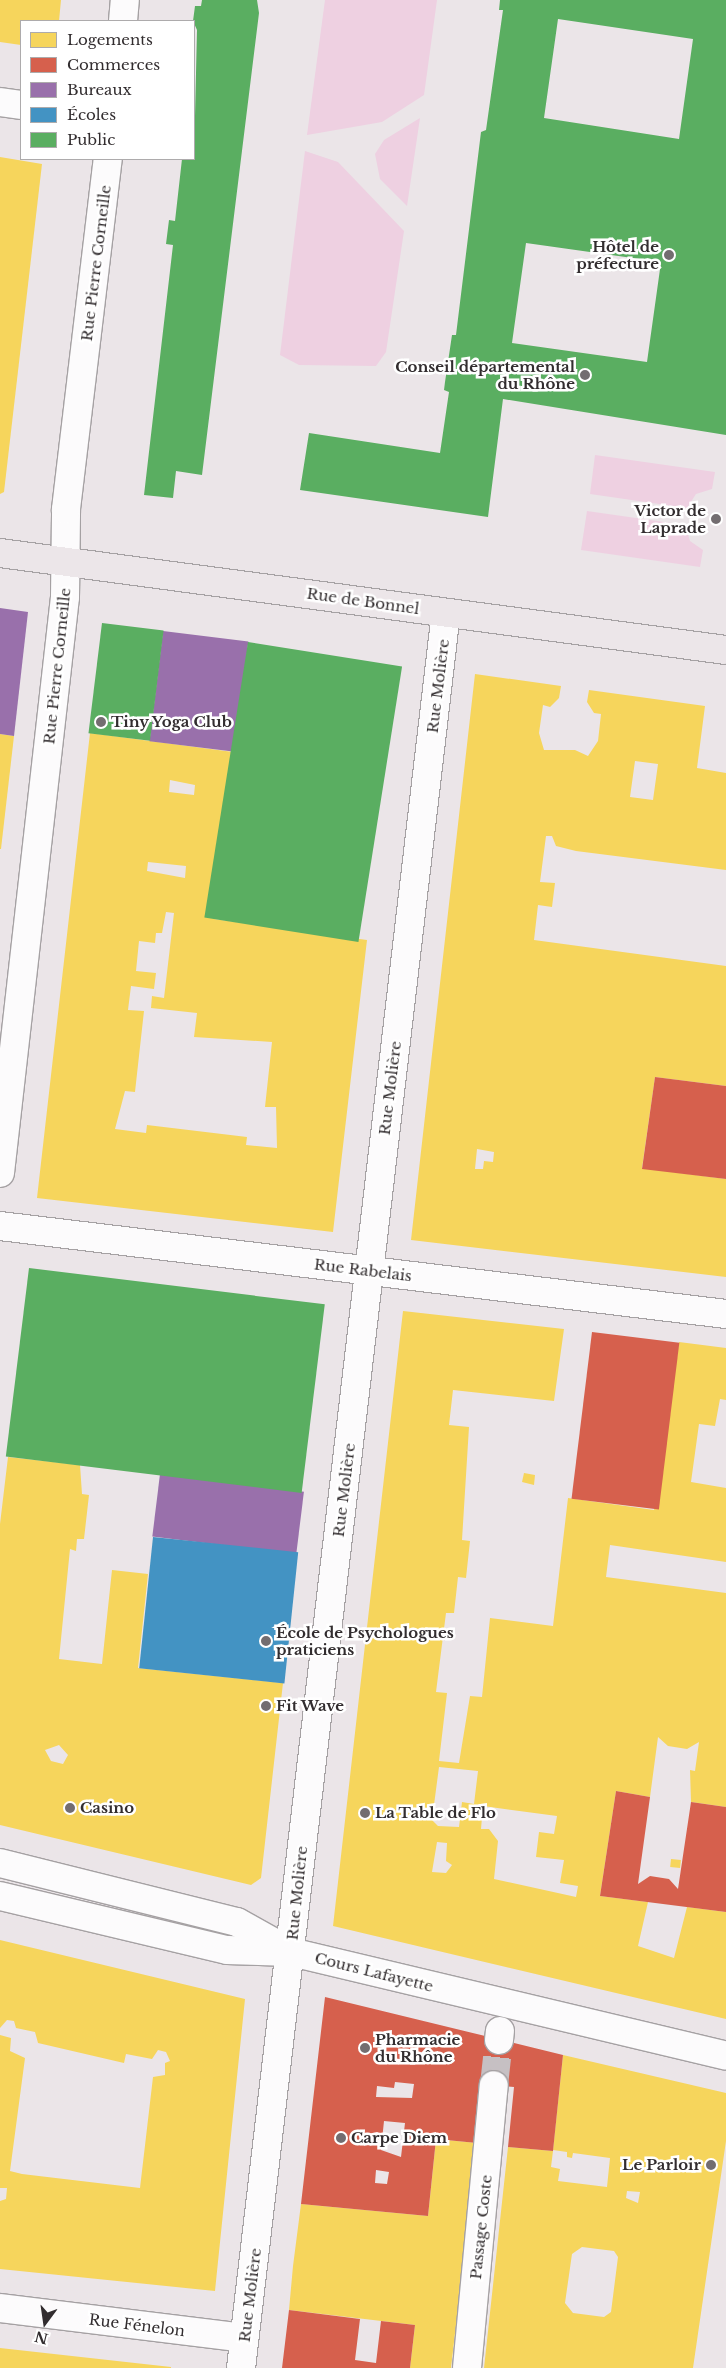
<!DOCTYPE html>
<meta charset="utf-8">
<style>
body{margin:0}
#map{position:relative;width:726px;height:2368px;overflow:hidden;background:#ebe5e8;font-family:"Libre Baskerville",serif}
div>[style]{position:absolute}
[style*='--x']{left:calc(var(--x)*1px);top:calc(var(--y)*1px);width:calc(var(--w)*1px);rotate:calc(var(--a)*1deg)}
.green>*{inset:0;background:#eed0e1}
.homes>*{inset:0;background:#f6d55c;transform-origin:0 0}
.shops>*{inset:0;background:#d6604d;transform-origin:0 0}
.offices>*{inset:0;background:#9970ab;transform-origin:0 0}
.schools>*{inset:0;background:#4393c3;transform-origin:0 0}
.public>*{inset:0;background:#5aae61;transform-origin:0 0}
.minor-tunnel>*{height:28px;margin-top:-14px;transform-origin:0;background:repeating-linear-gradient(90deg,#c6c0c3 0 28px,transparent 0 42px)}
.roads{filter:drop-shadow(1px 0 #a5a1a3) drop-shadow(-1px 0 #a5a1a3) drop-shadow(0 1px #a5a1a3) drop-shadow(0 -1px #a5a1a3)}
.minor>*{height:28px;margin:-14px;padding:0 14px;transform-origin:14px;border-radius:14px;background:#fcfbfc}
.major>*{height:28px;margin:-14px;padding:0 14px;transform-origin:14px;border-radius:14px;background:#ece6e9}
.dots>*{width:14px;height:14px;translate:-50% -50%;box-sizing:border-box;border:2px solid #fff;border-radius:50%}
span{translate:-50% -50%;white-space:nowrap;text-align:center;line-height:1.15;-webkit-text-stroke:5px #fff;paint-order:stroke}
.poi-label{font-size:15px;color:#322d2f;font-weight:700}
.right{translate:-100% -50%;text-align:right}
.left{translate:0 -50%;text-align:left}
.street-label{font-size:15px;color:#322d2f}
.legend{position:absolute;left:20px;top:20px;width:175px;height:140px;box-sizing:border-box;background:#fff;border:1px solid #adabac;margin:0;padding:6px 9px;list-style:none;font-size:15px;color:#322d2f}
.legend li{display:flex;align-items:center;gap:10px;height:25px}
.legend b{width:25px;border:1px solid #adabac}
.north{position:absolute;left:20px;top:2298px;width:50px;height:50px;-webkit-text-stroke:4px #fff;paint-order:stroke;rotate:194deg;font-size:14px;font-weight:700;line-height:20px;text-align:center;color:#322d2f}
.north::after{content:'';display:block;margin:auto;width:18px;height:22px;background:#322d2f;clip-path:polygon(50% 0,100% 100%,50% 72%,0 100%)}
</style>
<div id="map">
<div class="green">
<div style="clip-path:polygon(325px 0,437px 0,424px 95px,382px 122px,307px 135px)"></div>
<div style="clip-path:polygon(420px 118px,407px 206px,380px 179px,375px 154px,384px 140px)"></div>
<div style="clip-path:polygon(305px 151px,338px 162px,404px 231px,386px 352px,376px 366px,299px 365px,280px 355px)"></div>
<div style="clip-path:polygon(595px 455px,715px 472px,712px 489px,696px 494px,687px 508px,590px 494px)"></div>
<div style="clip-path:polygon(587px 511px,685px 525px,690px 541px,703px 550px,700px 567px,581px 550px)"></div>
</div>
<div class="homes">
<div style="clip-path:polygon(0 0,61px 0,59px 21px,21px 21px,21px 45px,0 42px)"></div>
<div style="clip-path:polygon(0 157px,42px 164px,4px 492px,0 494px)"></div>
<div style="clip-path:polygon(evenodd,475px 674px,561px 686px,559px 698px,550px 707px,543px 705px,539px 733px,544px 750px,575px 750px,588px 756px,598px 741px,601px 714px,594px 713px,587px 702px,589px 690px,705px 706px,697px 768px,726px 773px,726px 870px,576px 851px,556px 846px,552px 836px,546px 836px,540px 882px,555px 883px,552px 907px,538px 905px,534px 940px,726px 966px,726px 1086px,655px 1077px,642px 1168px,726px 1179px,726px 1277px,411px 1240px,475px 674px,635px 761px,658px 764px,653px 800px,630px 797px,635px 761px,475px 674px,477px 1149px,494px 1152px,493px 1162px,484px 1161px,483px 1169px,475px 1169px,477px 1149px)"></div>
<div style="clip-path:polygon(evenodd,90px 733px,233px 752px,214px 919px,367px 940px,333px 1232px,37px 1198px,90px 733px,170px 780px,195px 785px,194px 795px,169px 792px,170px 780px,90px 733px,148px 862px,186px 866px,185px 878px,147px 871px,148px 862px,90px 733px,166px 912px,174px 913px,164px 998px,152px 996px,151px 1008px,197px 1013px,194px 1037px,272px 1042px,265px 1107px,276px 1107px,277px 1148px,246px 1145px,247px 1137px,147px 1125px,146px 1133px,115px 1129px,125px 1091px,135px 1092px,144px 1011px,128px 1010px,131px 986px,154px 989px,156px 973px,136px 971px,139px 941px,155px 943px,156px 933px,162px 933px,166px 912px)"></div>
<div style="clip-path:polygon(0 734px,14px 736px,1px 849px,0 849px)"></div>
<div style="clip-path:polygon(evenodd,403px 1311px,564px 1329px,554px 1401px,453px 1390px,449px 1425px,469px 1427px,462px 1540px,470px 1541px,466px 1578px,458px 1577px,454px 1613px,446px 1613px,436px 1692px,447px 1693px,439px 1761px,459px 1763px,470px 1696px,482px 1697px,490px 1618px,553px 1626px,568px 1498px,654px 1510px,679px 1342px,726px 1348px,726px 1400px,720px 1399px,715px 1426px,699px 1424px,691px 1482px,726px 1488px,726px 1562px,610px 1545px,606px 1577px,726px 1593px,726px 1807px,691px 1802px,690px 1770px,695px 1771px,699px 1742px,687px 1749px,668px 1746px,658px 1737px,650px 1797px,616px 1791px,600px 1896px,648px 1902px,638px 1946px,674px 1958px,687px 1907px,726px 1912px,726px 2019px,333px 1926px,403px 1311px,439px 1767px,478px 1771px,474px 1804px,462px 1802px,459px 1827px,438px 1826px,432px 1820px,439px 1767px,403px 1311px,483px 1806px,557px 1816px,554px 1834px,539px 1832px,536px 1857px,564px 1860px,560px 1883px,578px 1886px,576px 1897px,494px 1879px,498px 1841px,489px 1829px,481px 1829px,483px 1806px,403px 1311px,437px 1842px,447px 1843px,446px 1861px,452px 1865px,446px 1873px,432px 1872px,437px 1842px)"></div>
<div style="clip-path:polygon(evenodd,8px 1457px,80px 1465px,82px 1494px,89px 1495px,84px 1539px,77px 1539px,76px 1551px,70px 1549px,59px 1659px,102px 1664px,112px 1570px,148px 1574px,138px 1668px,283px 1683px,261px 1878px,251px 1885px,0 1825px,0 1524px,8px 1457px,59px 1745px,68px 1755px,63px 1764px,51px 1761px,45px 1750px,59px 1745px)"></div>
<div style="clip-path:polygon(524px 1473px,535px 1475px,534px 1485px,522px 1482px)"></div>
<div style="left:671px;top:1859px;width:10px;height:8px;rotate:6deg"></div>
<div style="clip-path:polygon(0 1940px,245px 1999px,215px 2291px,0 2269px,0 2201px,6px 2199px,7px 2188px,0 2188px,0 2035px,11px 2038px,10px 2051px,25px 2058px,10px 2171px,22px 2174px,140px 2188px,153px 2077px,165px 2075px,165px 2063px,170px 2061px,166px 2052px,158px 2050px,152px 2059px,126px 2054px,124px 2063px,38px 2043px,35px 2032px,16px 2028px,14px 2021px,7px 2020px,0 2028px)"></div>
<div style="clip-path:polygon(evenodd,563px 2055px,726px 2093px,726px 2141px,693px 2368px,484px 2368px,508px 2147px,553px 2151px,551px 2167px,560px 2169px,558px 2181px,607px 2187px,610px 2158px,573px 2153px,572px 2158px,567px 2157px,567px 2152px,553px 2150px,563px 2055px,627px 2191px,640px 2192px,638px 2203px,626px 2198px,627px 2191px,563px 2055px,582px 2247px,614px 2251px,618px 2257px,611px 2312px,604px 2317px,573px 2313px,565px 2303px,572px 2254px,582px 2247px)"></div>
<div style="clip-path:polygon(436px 2139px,477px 2143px,451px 2368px,410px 2368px,415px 2325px,289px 2310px,293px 2266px,301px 2204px,428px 2216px)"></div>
<div style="clip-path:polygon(0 2348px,171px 2367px,171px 2368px,0 2368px)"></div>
</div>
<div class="shops">
<div style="clip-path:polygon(655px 1077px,726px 1086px,726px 1179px,642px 1169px)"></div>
<div style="left:592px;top:1332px;width:88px;height:168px;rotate:7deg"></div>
<div style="clip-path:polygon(616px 1791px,650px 1797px,638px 1884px,650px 1876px,669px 1879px,678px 1889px,691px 1802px,726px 1807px,726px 1912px,600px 1896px)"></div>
<div style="clip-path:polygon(evenodd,325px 1997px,563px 2055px,553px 2151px,508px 2147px,514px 2087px,483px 2084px,477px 2143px,436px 2139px,428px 2216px,301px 2204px,325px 1997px,395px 2082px,414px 2084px,412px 2098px,376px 2097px,377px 2086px,394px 2088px,395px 2082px,325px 1997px,384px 2121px,405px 2123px,401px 2157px,381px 2150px,384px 2121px,325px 1997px,376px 2170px,389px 2172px,387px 2184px,375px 2183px,376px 2170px)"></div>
<div style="clip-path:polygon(289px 2310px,360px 2319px,355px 2360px,376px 2363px,381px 2321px,415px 2325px,410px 2368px,282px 2368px)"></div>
</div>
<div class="offices">
<div style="clip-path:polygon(0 608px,28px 612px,14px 736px,0 734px)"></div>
<div style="left:163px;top:631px;width:86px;height:111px;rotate:7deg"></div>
<div style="left:160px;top:1474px;width:145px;height:63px;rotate:7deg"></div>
</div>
<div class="schools">
<div style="left:153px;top:1537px;width:146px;height:132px;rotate:6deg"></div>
</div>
<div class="public">
<div style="clip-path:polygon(202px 0,257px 0,259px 13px,202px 475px,176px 471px,173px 498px,144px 495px,173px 245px,166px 244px,169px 220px,175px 221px,182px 159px,194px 159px,197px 30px,193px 21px,195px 6px,201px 6px)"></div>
<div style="clip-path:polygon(evenodd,500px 0,726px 0,726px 435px,503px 399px,488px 517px,300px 490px,309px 433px,440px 453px,449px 392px,444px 390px,445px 382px,452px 335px,456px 335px,481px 132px,486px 130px,503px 10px,499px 10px,500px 0,558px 19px,693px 39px,679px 139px,544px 118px,558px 19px,500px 0,526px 243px,661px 262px,647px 362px,512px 343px,526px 243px)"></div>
<div style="left:102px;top:623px;width:62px;height:111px;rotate:7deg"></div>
<div style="left:248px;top:642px;width:156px;height:279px;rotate:9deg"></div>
<div style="left:29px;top:1268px;width:298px;height:190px;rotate:7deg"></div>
</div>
<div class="minor-tunnel">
<div style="--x:494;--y:2085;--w:45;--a:-83.7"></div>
</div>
<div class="roads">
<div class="minor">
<div style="--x:123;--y:21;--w:21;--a:-85"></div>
<div style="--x:0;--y:102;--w:21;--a:8"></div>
<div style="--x:0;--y:1173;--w:580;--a:-83.56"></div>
<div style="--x:65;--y:597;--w:88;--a:-89.3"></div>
<div style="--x:66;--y:509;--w:353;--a:-83.2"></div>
<div style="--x:0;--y:1226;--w:731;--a:6.91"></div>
<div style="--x:0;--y:1863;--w:244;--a:14"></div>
<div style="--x:237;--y:1922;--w:62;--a:29.1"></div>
<div style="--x:291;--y:1952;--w:447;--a:13.4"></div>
<div style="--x:0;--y:1896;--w:233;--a:13.4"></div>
<div style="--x:227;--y:1950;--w:64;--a:1.8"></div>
<div style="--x:499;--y:2040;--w:9;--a:-84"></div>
<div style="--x:0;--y:2308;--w:246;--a:7"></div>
<div style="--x:241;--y:2368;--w:1767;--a:-83.34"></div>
<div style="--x:467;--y:2368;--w:284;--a:-84.6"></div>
</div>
<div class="major">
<div style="--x:0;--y:553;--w:732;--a:7.61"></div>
</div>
</div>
<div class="dots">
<div style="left:669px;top:255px;background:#736d70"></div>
<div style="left:585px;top:375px;background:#736d70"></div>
<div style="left:716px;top:519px;background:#736d70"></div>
<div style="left:101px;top:722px;background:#736d70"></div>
<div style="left:266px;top:1641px;background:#736d70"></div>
<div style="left:266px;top:1706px;background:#736d70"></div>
<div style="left:70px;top:1808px;background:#736d70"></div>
<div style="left:365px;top:1813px;background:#736d70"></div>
<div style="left:365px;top:2048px;background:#736d70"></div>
<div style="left:341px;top:2138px;background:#736d70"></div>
<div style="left:711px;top:2165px;background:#736d70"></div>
</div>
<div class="poi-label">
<span class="right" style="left:659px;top:255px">Hôtel de<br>préfecture</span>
<span class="right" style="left:575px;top:375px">Conseil départemental<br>du Rhône</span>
<span class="right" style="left:706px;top:519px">Victor de<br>Laprade</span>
<span class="left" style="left:111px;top:722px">Tiny Yoga Club</span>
<span class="left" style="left:276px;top:1641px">École de Psychologues<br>praticiens</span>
<span class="left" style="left:276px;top:1706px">Fit Wave</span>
<span class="left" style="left:80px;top:1808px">Casino</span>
<span class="left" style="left:375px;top:1813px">La Table de Flo</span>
<span class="left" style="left:375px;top:2048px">Pharmacie<br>du Rhône</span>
<span class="left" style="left:351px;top:2138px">Carpe Diem</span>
<span class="right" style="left:701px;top:2165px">Le Parloir</span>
</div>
<div class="street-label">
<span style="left:96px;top:263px;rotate:-83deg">Rue Pierre Corneille</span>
<span style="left:363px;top:601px;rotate:8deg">Rue de Bonnel</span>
<span style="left:57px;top:666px;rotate:-84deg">Rue Pierre Corneille</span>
<span style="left:438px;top:686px;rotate:-83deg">Rue Molière</span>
<span style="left:390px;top:1088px;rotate:-83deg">Rue Molière</span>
<span style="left:363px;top:1270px;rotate:7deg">Rue Rabelais</span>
<span style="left:344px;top:1490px;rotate:-83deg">Rue Molière</span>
<span style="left:297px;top:1893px;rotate:-84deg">Rue Molière</span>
<span style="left:374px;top:1972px;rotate:14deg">Cours Lafayette</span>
<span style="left:481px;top:2227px;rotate:-84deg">Passage Coste</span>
<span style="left:250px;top:2295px;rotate:-83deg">Rue Molière</span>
<span style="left:137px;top:2325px;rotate:7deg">Rue Fénelon</span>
</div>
<ul class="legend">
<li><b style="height:14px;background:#f6d55c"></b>Logements</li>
<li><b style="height:14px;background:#d6604d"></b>Commerces</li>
<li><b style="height:14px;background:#9970ab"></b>Bureaux</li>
<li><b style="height:14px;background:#4393c3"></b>Écoles</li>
<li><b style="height:14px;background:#5aae61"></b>Public</li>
</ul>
<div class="north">N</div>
</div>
